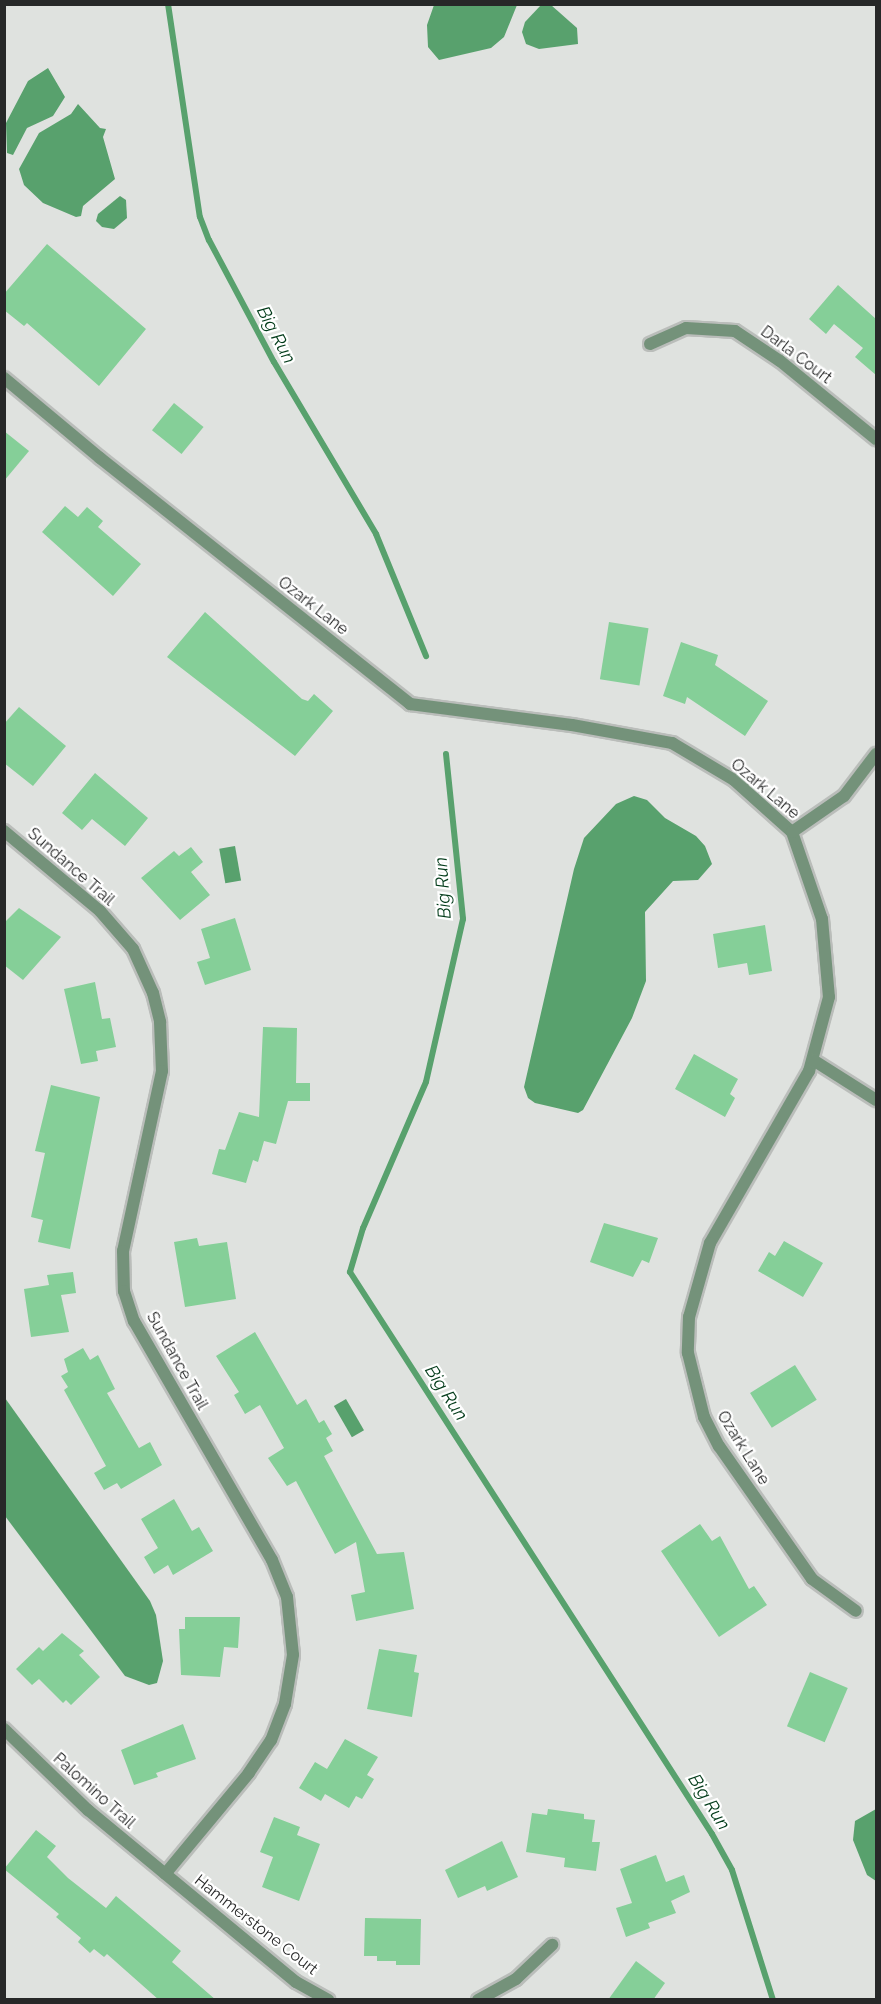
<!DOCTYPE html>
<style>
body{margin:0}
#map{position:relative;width:881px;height:2004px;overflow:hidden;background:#dfe2df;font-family:Raleway,sans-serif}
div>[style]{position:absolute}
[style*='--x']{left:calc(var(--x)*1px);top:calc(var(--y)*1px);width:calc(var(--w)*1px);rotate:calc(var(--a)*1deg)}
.water>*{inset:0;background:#58a16d;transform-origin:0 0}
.stream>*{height:6px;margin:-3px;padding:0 3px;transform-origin:3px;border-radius:3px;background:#58a16d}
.building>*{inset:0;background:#85cf98;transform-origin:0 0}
.roads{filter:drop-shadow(2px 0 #babdba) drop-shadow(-2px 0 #babdba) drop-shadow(0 2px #babdba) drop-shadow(0 -2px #babdba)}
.minor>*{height:12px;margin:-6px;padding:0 6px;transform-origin:6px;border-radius:6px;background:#74927a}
span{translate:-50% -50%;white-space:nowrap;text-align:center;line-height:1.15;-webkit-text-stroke:4.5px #fff;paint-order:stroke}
.street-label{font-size:16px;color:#272828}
.water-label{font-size:18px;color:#003a18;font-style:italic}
.frame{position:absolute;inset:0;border:6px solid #272828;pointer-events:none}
</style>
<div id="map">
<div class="water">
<div style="clip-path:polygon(434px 5px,434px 4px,517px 5px,504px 37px,491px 48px,439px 60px,428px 47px,427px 25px)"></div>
<div style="clip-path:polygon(541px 5px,551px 5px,577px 28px,578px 44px,539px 49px,526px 44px,522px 32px,525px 22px)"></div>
<div style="clip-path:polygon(48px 68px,65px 97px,53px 116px,27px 128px,13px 155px,7px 153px,6px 123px,28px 81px)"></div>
<div style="clip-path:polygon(78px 104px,100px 128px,106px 129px,103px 137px,115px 179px,83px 206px,81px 216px,76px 217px,43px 203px,24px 185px,19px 169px,39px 133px,71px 114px)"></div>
<div style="clip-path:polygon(120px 196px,126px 200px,127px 218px,114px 229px,102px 227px,96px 221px,98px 214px)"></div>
<div style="clip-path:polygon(634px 796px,647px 800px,665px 818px,696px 836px,705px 846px,712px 864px,698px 880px,673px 881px,645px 912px,646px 981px,632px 1018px,583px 1110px,578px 1113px,535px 1103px,528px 1098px,524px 1087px,574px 869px,584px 838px,616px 804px)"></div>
<div style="left:235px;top:846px;width:35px;height:16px;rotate:80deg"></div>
<div style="clip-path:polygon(5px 1398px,150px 1601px,156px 1615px,163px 1661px,157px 1683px,149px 1685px,125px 1676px,5px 1516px)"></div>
<div style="left:346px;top:1399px;width:36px;height:14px;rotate:60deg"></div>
<div style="clip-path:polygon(876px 1809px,876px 1881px,867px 1875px,853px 1840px,855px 1821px)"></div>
</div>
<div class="stream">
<div style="--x:168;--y:4;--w:215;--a:81.5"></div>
<div style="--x:200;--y:217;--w:25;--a:69"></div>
<div style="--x:209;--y:240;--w:138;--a:62"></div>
<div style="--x:274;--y:362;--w:200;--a:59.3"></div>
<div style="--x:376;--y:534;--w:132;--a:67.7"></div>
<div style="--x:446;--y:754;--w:166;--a:84.1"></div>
<div style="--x:463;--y:919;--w:167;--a:102.8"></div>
<div style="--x:426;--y:1082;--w:159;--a:113.3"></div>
<div style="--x:363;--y:1228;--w:46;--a:106.5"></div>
<div style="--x:350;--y:1272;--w:668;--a:57.21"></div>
<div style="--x:712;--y:1834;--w:41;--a:60.9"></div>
<div style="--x:732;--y:1870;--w:136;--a:72.5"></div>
</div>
<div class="building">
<div style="clip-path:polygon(47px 244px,146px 329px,99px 386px,27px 323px,24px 326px,4px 310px,4px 294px)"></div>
<div style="clip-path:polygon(838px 285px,876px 319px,876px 375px,855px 357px,863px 348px,834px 324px,826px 334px,809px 319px)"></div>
<div style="left:174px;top:403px;width:38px;height:35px;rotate:39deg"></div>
<div style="clip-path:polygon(4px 431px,29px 451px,4px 481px)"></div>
<div style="clip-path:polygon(65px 506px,78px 517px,87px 507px,103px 521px,98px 527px,141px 564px,113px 596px,42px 532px)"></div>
<div style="clip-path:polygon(205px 612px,302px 699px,308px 701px,314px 694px,333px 711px,295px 756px,167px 657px)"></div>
<div style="left:609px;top:622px;width:40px;height:58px;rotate:9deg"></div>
<div style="clip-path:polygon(681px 642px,718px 655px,715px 665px,768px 701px,745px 736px,687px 697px,685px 704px,663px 696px)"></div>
<div style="clip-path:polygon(19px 707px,66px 746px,33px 786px,4px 763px,4px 724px)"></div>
<div style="clip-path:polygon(95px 773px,148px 818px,125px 846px,92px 819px,82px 830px,62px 813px)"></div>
<div style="clip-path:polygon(191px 847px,203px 862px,191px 872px,210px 895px,180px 920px,141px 878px,174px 851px,179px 856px)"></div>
<div style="clip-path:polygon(19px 908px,61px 937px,23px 980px,4px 965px,4px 923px)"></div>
<div style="clip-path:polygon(235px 918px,251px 970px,205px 985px,197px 962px,210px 958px,201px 929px)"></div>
<div style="clip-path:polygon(765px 925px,772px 971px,749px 975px,747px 963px,718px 968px,713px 934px)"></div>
<div style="clip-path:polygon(95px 982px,102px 1019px,110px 1018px,116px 1047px,96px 1051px,98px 1061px,81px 1064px,64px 989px)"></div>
<div style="clip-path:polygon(263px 1027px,297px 1028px,296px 1083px,310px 1083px,310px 1101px,288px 1101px,276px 1144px,264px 1141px,258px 1162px,253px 1160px,246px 1183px,212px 1174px,219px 1149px,225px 1150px,239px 1112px,259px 1117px)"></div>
<div style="clip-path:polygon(694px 1054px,738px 1079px,730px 1094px,735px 1098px,725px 1117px,675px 1089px)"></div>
<div style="clip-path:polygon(51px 1085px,100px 1097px,70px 1249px,38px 1242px,43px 1220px,31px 1217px,45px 1153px,35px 1151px)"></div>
<div style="clip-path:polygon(604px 1223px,658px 1238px,649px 1263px,642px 1260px,633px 1277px,590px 1262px)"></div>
<div style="clip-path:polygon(197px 1238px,199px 1246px,227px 1242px,236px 1299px,185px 1307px,174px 1242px)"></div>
<div style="clip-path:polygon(784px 1241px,823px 1263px,803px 1297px,758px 1271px,769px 1252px,775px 1256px)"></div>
<div style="clip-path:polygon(73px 1272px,76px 1293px,61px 1295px,69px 1332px,31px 1337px,24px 1289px,49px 1285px,47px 1275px)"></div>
<div style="clip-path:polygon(255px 1332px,297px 1405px,306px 1399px,319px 1423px,324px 1420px,332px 1434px,326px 1438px,333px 1451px,324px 1456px,377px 1554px,404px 1552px,414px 1609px,356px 1621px,351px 1595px,365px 1592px,356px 1542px,335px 1554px,296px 1481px,287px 1486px,268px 1458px,284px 1448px,260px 1405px,245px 1414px,234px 1395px,239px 1392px,216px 1356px)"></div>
<div style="clip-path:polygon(83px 1348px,90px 1360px,98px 1355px,115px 1389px,107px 1393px,139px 1448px,150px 1442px,162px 1465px,121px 1489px,117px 1483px,104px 1490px,94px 1473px,106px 1466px,64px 1390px,68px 1387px,61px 1376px,68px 1372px,64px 1359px)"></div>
<div style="left:795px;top:1365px;width:41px;height:53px;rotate:58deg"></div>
<div style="clip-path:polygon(174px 1499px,192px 1531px,199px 1527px,213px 1551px,173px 1575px,168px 1565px,154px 1574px,144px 1557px,158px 1548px,141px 1519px)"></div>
<div style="clip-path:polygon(700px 1524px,712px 1541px,720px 1536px,749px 1589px,754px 1586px,767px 1605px,719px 1637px,661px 1551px)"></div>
<div style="clip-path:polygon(185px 1617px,240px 1617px,238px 1648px,224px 1647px,220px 1677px,181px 1675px,179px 1629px,185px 1629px)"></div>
<div style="clip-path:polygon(62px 1633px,84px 1651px,79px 1655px,100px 1677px,71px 1705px,66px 1700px,63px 1703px,39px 1679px,32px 1685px,16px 1669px,39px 1647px,43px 1651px)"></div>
<div style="clip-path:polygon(379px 1649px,417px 1655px,414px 1672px,419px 1673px,412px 1717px,367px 1709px)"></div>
<div style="left:810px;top:1672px;width:41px;height:59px;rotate:23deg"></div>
<div style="clip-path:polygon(183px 1724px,196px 1759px,156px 1773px,158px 1777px,134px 1785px,121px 1750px)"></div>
<div style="clip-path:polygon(345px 1739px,378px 1757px,367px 1775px,374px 1779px,362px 1799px,356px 1796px,349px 1808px,325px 1794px,321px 1801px,299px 1788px,315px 1762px,327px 1769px)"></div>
<div style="clip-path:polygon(548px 1809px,584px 1814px,584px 1819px,595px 1820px,592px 1842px,600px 1842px,596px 1871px,564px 1867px,565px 1858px,526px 1852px,532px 1813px,547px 1815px)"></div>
<div style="clip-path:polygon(274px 1817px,300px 1827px,297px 1835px,320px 1844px,299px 1901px,262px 1887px,273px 1857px,260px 1852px)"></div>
<div style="clip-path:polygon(36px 1830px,56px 1846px,47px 1857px,68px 1878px,106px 1908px,116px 1896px,181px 1951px,172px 1962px,216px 2000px,159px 2000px,107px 1954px,104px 1957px,94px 1949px,90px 1953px,78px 1942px,81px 1938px,56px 1917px,59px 1914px,4px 1869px)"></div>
<div style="clip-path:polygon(502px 1841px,518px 1877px,487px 1891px,485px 1886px,458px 1898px,445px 1870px)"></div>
<div style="clip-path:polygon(656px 1855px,666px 1882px,684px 1875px,690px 1892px,671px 1901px,676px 1913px,648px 1923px,650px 1928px,626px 1937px,616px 1908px,632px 1903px,620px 1869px)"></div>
<div style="clip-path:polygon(365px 1918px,421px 1919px,420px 1965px,396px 1965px,396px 1961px,377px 1961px,377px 1956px,364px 1956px)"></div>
<div style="clip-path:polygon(636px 1961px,665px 1983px,653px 2000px,608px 2000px)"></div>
</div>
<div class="roads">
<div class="minor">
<div style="--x:650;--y:344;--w:39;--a:-24"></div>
<div style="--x:686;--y:328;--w:49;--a:3.5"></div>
<div style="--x:735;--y:331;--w:54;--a:33.7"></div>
<div style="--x:780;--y:361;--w:124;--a:39.1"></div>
<div style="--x:4;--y:378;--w:125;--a:39.8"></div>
<div style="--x:100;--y:458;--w:396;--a:38.4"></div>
<div style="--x:410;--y:704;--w:163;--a:7.4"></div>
<div style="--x:572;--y:725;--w:102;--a:10.2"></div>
<div style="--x:672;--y:743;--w:72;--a:30.8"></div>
<div style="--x:734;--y:780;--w:78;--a:41.9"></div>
<div style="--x:792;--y:832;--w:92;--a:71"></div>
<div style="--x:822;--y:919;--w:78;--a:84.9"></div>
<div style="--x:829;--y:997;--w:77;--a:105.1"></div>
<div style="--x:809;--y:1071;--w:198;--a:119.9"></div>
<div style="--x:710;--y:1243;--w:77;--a:105.8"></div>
<div style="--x:689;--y:1317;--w:36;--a:92"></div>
<div style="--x:688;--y:1353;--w:66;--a:76"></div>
<div style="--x:704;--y:1417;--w:33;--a:63"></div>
<div style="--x:719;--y:1446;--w:162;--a:55"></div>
<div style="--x:812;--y:1579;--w:54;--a:36"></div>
<div style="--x:4;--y:831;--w:125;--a:39.8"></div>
<div style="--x:100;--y:911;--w:50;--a:49"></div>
<div style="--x:133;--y:949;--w:48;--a:65.6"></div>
<div style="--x:153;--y:993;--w:30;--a:76"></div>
<div style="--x:160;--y:1022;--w:49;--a:87.7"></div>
<div style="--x:162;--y:1071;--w:184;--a:102.2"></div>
<div style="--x:123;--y:1251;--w:40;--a:88.6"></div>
<div style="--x:124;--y:1291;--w:32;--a:72"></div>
<div style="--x:134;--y:1321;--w:276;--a:60"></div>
<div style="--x:272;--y:1560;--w:40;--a:68"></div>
<div style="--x:287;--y:1597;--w:58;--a:84.1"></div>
<div style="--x:293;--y:1655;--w:50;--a:99.3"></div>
<div style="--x:285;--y:1704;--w:39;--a:111"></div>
<div style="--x:271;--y:1740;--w:40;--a:124"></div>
<div style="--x:249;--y:1773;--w:131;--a:129.7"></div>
<div style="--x:792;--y:832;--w:63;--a:-34.7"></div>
<div style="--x:844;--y:796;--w:53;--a:-52.7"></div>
<div style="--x:813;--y:1060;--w:75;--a:32.4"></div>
<div style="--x:4;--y:1729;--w:117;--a:44"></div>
<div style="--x:88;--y:1810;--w:270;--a:39.6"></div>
<div style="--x:296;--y:1982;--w:37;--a:29"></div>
<div style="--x:478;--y:2000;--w:43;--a:-28.9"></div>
<div style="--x:516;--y:1979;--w:50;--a:-43.4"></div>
</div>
</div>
<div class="street-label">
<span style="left:796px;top:355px;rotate:37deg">Darla Court</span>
<span style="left:313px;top:606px;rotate:38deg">Ozark Lane</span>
<span style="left:765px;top:789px;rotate:40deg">Ozark Lane</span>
<span style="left:71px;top:867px;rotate:41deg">Sundance Trail</span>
<span style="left:177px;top:1361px;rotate:61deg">Sundance Trail</span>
<span style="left:743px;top:1448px;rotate:58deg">Ozark Lane</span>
<span style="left:94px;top:1791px;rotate:42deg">Palomino Trail</span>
<span style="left:256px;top:1925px;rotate:38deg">Hammerstone Court</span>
</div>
<div class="water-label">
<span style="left:276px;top:335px;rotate:62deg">Big Run</span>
<span style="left:443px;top:888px;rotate:-94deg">Big Run</span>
<span style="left:446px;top:1393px;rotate:57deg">Big Run</span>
<span style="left:709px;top:1802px;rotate:58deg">Big Run</span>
</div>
<div class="frame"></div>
</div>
